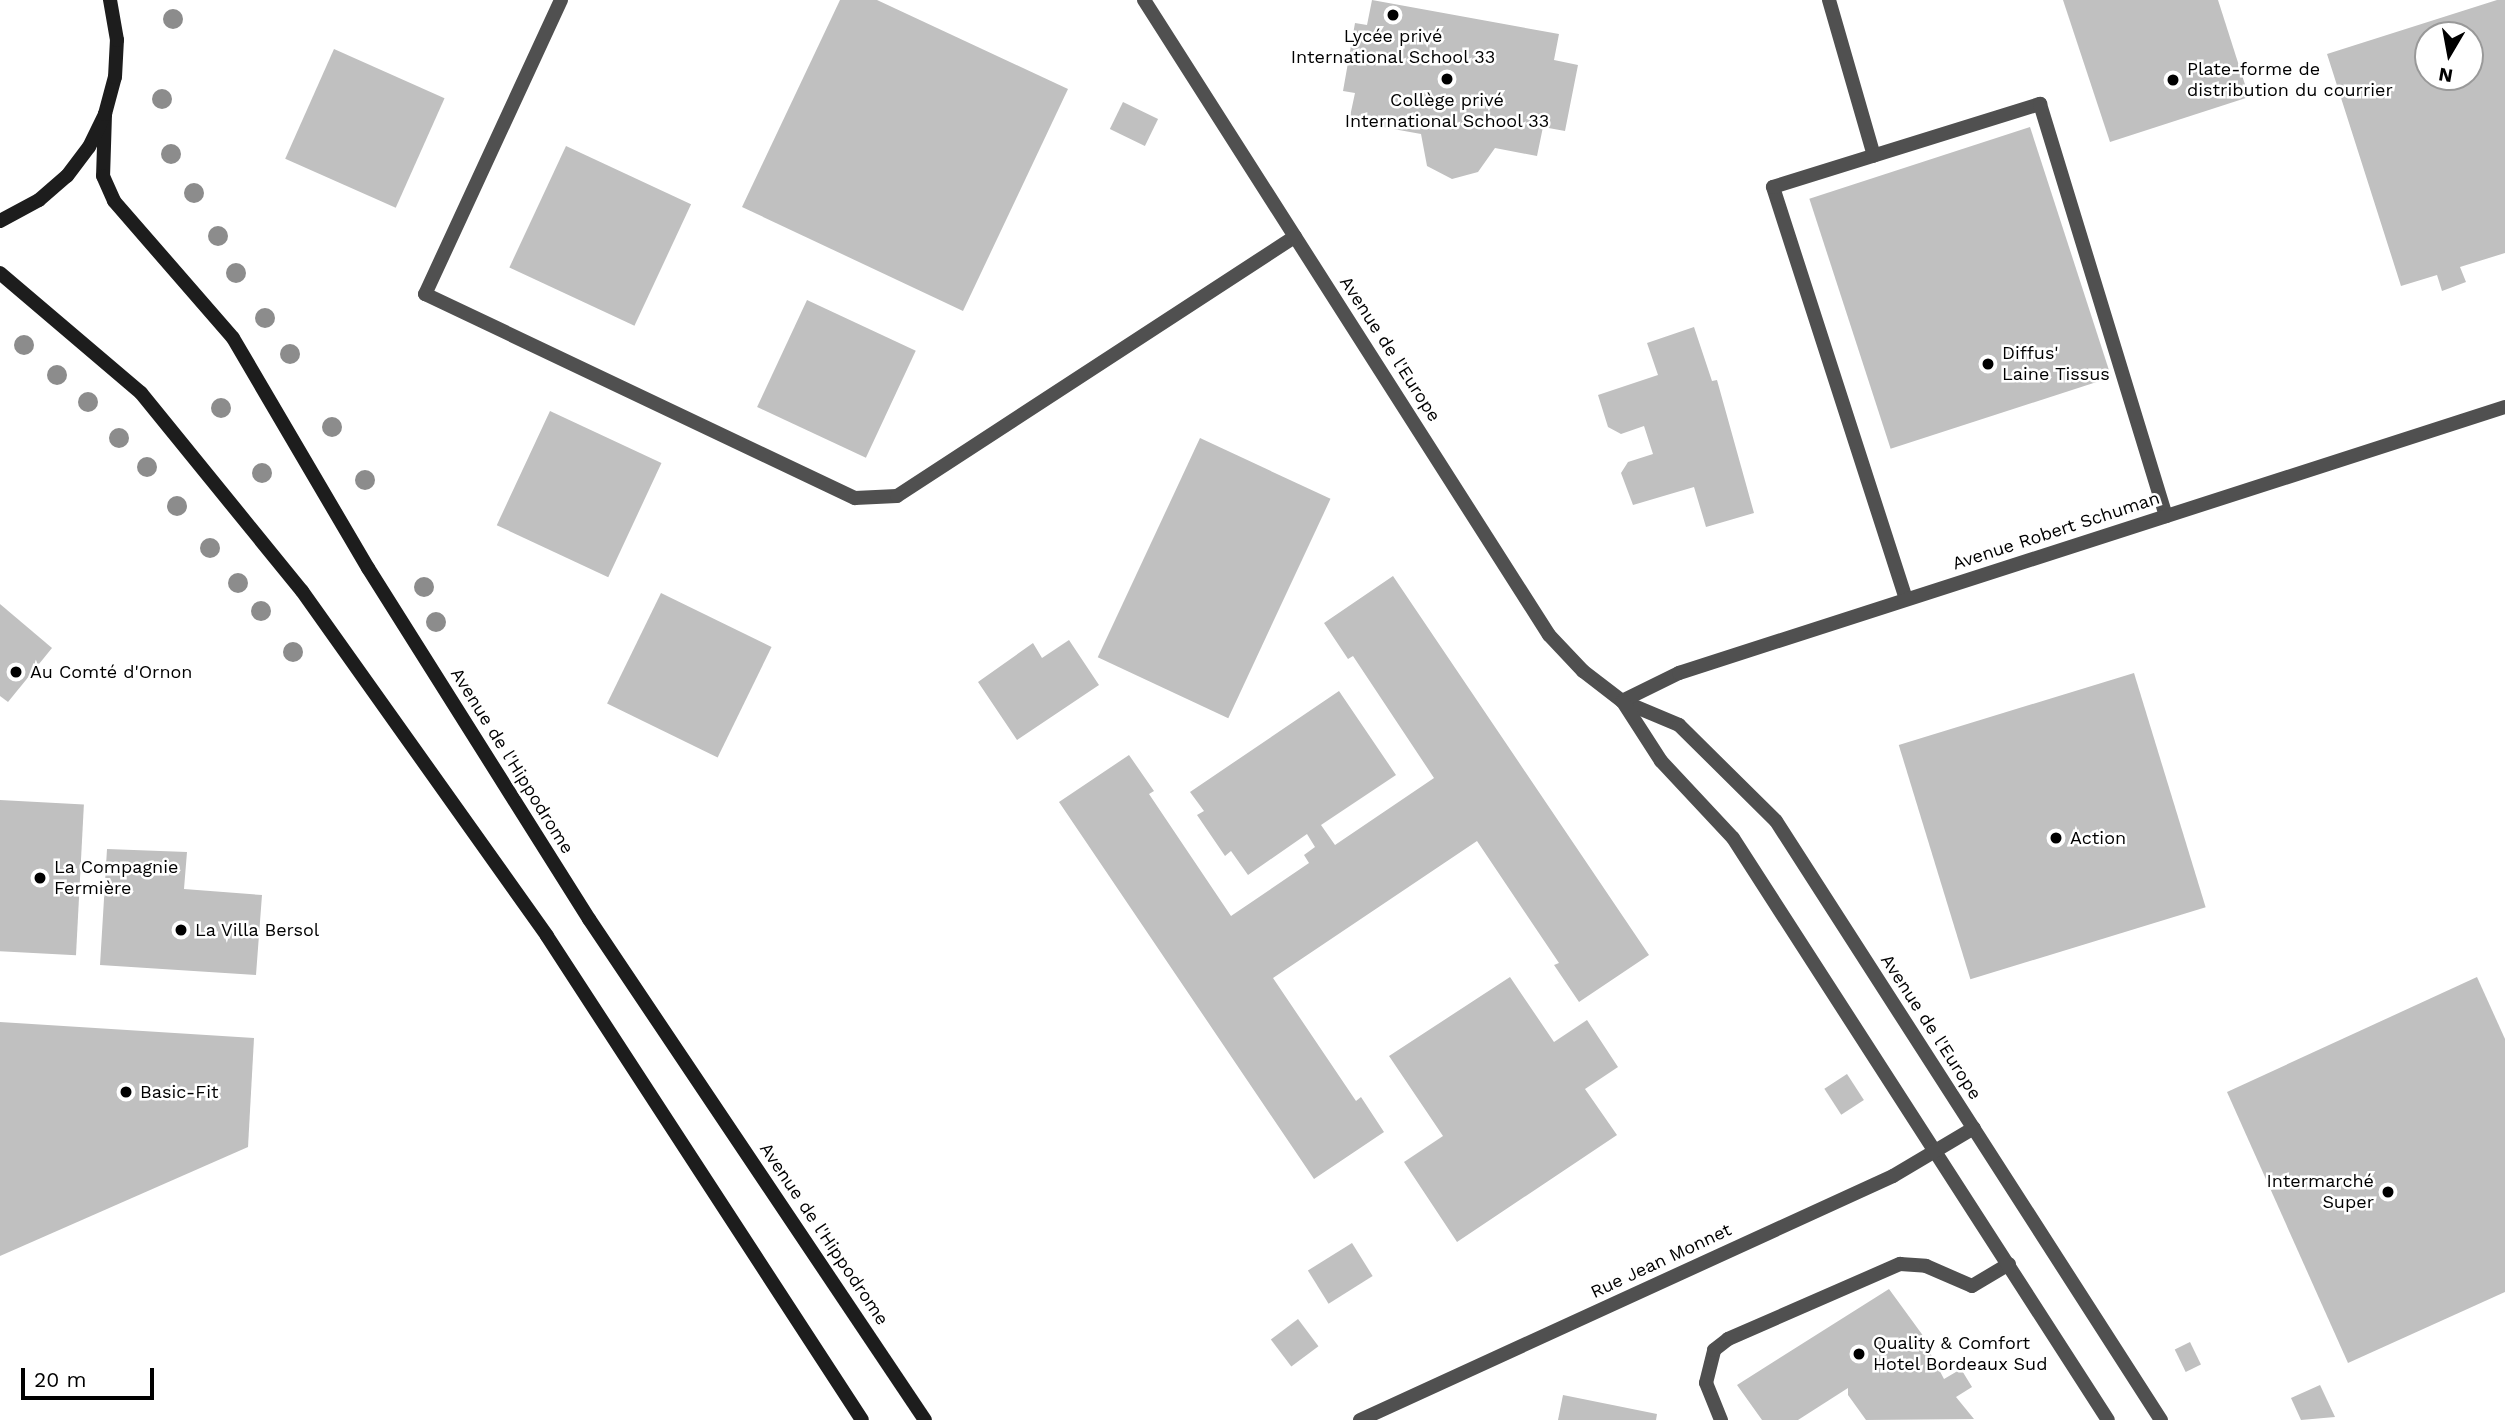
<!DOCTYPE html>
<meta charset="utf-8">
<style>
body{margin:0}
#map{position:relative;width:2505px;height:1420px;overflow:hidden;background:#fff;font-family:"Work Sans",sans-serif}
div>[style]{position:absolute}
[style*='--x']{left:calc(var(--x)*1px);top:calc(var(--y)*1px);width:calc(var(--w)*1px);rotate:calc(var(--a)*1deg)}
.building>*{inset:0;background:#c0c0c0;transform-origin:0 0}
.lane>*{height:14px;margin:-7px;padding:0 7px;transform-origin:7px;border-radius:7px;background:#505050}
.street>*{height:14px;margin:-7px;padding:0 7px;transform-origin:7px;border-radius:7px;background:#505050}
.secondary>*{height:14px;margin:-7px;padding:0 7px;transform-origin:7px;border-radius:7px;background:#1d1d1d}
.trees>*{width:20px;height:20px;margin:-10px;border-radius:50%;background:#8c8c8c}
.dots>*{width:19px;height:19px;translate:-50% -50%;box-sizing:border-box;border:4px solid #fff;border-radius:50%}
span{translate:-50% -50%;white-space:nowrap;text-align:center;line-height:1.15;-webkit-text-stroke:5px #fff;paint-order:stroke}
.poi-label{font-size:18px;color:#000}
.left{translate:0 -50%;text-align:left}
.right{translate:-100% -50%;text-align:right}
.street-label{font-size:18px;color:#000}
.north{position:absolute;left:2414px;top:21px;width:70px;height:70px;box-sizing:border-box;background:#fff;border:2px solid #999;border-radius:50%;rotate:190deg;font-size:19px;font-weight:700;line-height:28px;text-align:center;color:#000}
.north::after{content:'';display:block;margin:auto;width:24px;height:32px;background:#000;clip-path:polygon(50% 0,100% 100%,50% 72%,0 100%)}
.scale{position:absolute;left:21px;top:1368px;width:133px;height:32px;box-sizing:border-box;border:4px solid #000;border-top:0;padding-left:9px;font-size:21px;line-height:24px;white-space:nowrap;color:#000;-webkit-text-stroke:5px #fff;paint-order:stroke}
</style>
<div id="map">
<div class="building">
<div style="clip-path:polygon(840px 0,877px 0,1068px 89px,963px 311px,742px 207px)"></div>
<div style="clip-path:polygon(1372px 0,1559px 34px,1554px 60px,1578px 65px,1565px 131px,1543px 127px,1537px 156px,1495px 148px,1478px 172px,1452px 179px,1427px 166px,1421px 134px,1349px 121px,1355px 93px,1343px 91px,1355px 23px,1367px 25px)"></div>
<div style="clip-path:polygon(2063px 0,2218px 0,2249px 97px,2110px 142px)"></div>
<div style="clip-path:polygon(evenodd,2497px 0,2505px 0,2505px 253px,2460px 267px,2466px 282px,2442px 291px,2437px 275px,2401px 286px,2327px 54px,2497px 0,2428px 35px,2470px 35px,2470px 77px,2428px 77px,2428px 35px)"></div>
<div style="left:334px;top:49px;width:121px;height:120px;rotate:24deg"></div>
<div style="left:1123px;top:102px;width:39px;height:30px;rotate:26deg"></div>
<div style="left:2030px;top:127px;width:263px;height:232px;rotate:72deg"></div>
<div style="left:566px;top:146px;width:138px;height:134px;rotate:25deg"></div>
<div style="left:807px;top:300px;width:120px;height:118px;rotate:25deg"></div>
<div style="clip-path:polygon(1694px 327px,1712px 381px,1717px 380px,1754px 513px,1706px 527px,1694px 487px,1633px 505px,1621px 473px,1628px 462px,1653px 454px,1644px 426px,1621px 434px,1608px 427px,1598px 395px,1658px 375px,1647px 343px)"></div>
<div style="left:550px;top:411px;width:123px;height:126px;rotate:25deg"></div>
<div style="left:1200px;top:438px;width:144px;height:242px;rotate:25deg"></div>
<div style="clip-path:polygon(1393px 576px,1649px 955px,1579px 1002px,1554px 965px,1559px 963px,1477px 841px,1273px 978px,1356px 1101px,1361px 1097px,1384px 1132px,1314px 1179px,1059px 802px,1129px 755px,1154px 791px,1149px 794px,1231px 916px,1309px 863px,1304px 855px,1315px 847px,1307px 834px,1248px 875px,1231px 851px,1225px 856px,1197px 815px,1204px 811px,1190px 792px,1339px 691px,1396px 775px,1321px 825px,1335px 845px,1434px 778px,1353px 656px,1348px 659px,1324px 623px)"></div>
<div style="left:661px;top:593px;width:123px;height:123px;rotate:26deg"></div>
<div style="clip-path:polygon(0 604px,52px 648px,8px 702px,0 696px)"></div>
<div style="clip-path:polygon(1069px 640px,1099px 685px,1017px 740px,978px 682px,1033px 643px,1042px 658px)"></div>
<div style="left:2134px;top:673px;width:245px;height:246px;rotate:73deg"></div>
<div style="left:0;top:800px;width:84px;height:151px;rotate:3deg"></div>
<div style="clip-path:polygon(107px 849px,187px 852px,184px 889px,262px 895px,256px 975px,100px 965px)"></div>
<div style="clip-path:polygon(1510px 977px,1554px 1042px,1587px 1020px,1618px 1067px,1585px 1089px,1617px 1135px,1457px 1242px,1404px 1162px,1443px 1136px,1389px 1056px)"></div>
<div style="clip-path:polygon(2477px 977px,2505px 1039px,2505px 1292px,2348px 1363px,2227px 1092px)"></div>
<div style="clip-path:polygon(0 1022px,254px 1038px,248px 1147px,0 1256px)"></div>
<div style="left:1847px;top:1074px;width:31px;height:27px;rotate:57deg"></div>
<div style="left:1352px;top:1243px;width:39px;height:52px;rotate:58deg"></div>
<div style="clip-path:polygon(1889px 1289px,1924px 1337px,1918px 1341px,1923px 1347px,1926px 1345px,1944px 1379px,1961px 1369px,1972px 1387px,1956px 1397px,1974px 1419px,1866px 1420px,1848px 1395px,1848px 1388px,1798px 1420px,1762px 1420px,1737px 1385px)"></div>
<div style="left:1298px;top:1319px;width:34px;height:34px;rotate:53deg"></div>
<div style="left:2190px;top:1342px;width:25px;height:17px;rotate:64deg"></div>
<div style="clip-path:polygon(2320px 1385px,2335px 1417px,2301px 1420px,2291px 1398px)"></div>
<div style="clip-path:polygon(1563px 1395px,1657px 1414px,1656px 1420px,1558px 1420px)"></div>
</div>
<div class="lane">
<div style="--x:561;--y:0;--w:324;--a:114.8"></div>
<div style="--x:425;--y:294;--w:476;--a:25.4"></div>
<div style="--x:855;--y:498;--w:42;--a:-2.7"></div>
<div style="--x:897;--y:496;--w:475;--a:-33.1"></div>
<div style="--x:1829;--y:0;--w:162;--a:73.9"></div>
<div style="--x:1906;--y:599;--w:433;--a:-107.9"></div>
<div style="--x:1773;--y:187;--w:280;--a:-17.3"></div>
<div style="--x:2040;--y:104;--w:431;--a:73"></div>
<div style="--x:1721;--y:1420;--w:40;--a:-112"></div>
<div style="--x:1706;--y:1383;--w:34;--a:-76"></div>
<div style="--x:1714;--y:1350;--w:18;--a:-38"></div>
<div style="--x:1728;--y:1339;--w:188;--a:-23.6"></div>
<div style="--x:1900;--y:1264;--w:26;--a:4"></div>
<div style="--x:1926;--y:1266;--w:50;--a:23.5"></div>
<div style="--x:1972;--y:1286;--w:43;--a:-30.7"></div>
</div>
<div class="street">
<div style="--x:1144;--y:0;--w:753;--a:57.47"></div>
<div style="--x:1549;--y:635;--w:50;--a:46.6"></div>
<div style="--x:1583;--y:671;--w:49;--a:37.6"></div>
<div style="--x:1622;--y:701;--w:62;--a:22.8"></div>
<div style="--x:1679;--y:725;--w:136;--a:44.7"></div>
<div style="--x:1776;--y:821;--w:712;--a:57.27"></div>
<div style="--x:1622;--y:701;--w:64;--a:-26.2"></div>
<div style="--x:1679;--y:673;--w:868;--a:-17.85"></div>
<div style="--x:1623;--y:702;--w:70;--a:57.2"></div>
<div style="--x:1661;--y:761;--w:105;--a:46.9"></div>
<div style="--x:1733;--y:838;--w:692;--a:57.21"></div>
<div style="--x:1360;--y:1420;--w:586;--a:-24.6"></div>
<div style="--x:1893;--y:1176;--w:94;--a:-30.7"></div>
</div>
<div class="secondary">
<div style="--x:105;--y:114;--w:62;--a:91.8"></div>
<div style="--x:103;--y:176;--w:27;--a:66"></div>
<div style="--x:114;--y:201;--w:181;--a:49"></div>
<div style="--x:233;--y:338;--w:267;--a:59.6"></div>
<div style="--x:368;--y:568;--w:415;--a:57.8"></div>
<div style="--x:589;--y:919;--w:603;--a:56.15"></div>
<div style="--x:0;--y:221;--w:44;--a:-28.3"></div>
<div style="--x:39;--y:200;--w:37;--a:-41"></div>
<div style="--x:67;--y:176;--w:36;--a:-53"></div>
<div style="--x:89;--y:147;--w:37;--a:-64"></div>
<div style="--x:105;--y:114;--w:38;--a:-75"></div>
<div style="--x:115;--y:77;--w:37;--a:-87"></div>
<div style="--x:117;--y:40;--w:41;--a:-99.9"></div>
<div style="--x:0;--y:273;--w:185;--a:40.4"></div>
<div style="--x:141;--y:393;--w:255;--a:50.9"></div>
<div style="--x:302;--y:591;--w:423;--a:54.6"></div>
<div style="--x:547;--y:936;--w:577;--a:56.94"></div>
</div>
<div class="trees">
<div style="left:173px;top:19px"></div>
<div style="left:162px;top:99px"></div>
<div style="left:171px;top:154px"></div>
<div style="left:194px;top:193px"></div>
<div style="left:218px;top:236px"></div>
<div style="left:236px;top:273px"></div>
<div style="left:265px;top:318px"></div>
<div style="left:24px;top:345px"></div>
<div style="left:290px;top:354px"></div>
<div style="left:57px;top:375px"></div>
<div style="left:88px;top:402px"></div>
<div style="left:221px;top:408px"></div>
<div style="left:332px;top:427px"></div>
<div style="left:119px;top:438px"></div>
<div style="left:147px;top:467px"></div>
<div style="left:262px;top:473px"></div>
<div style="left:365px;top:480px"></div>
<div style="left:177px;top:506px"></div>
<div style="left:210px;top:548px"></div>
<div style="left:238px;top:583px"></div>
<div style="left:424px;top:587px"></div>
<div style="left:261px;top:611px"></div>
<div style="left:436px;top:622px"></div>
<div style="left:293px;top:652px"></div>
</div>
<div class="dots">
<div style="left:1393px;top:15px;background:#000"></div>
<div style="left:1447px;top:79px;background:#000"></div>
<div style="left:2173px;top:80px;background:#000"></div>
<div style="left:1988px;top:364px;background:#000"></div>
<div style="left:16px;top:672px;background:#000"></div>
<div style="left:2056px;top:838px;background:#000"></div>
<div style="left:40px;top:878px;background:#000"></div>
<div style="left:181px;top:930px;background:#000"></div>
<div style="left:126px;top:1092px;background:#000"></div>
<div style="left:2388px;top:1192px;background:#000"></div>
<div style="left:1859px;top:1354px;background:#000"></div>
</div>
<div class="poi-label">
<span style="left:1393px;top:47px">Lycée privé<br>International School 33</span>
<span class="left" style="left:2187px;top:80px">Plate-forme de<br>distribution du courrier</span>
<span style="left:1447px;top:111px">Collège privé<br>International School 33</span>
<span class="left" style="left:2002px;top:364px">Diffus'<br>Laine Tissus</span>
<span class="left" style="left:30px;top:672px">Au Comté d'Ornon</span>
<span class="left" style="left:2070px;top:838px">Action</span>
<span class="left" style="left:54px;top:878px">La Compagnie<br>Fermière</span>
<span class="left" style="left:195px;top:930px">La Villa Bersol</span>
<span class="left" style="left:140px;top:1092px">Basic-Fit</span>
<span class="right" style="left:2374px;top:1192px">Intermarché<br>Super</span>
<span class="left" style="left:1873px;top:1354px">Quality &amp; Comfort<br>Hotel Bordeaux Sud</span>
</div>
<div class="street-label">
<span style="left:1390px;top:349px;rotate:57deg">Avenue de l'Europe</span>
<span style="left:2056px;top:531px;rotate:-18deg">Avenue Robert Schuman</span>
<span style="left:512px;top:761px;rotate:58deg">Avenue de l'Hippodrome</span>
<span style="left:1931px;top:1027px;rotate:57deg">Avenue de l'Europe</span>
<span style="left:824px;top:1234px;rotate:56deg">Avenue de l'Hippodrome</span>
<span style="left:1661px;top:1261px;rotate:-25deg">Rue Jean Monnet</span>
</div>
<div class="north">N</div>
<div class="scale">20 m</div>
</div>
